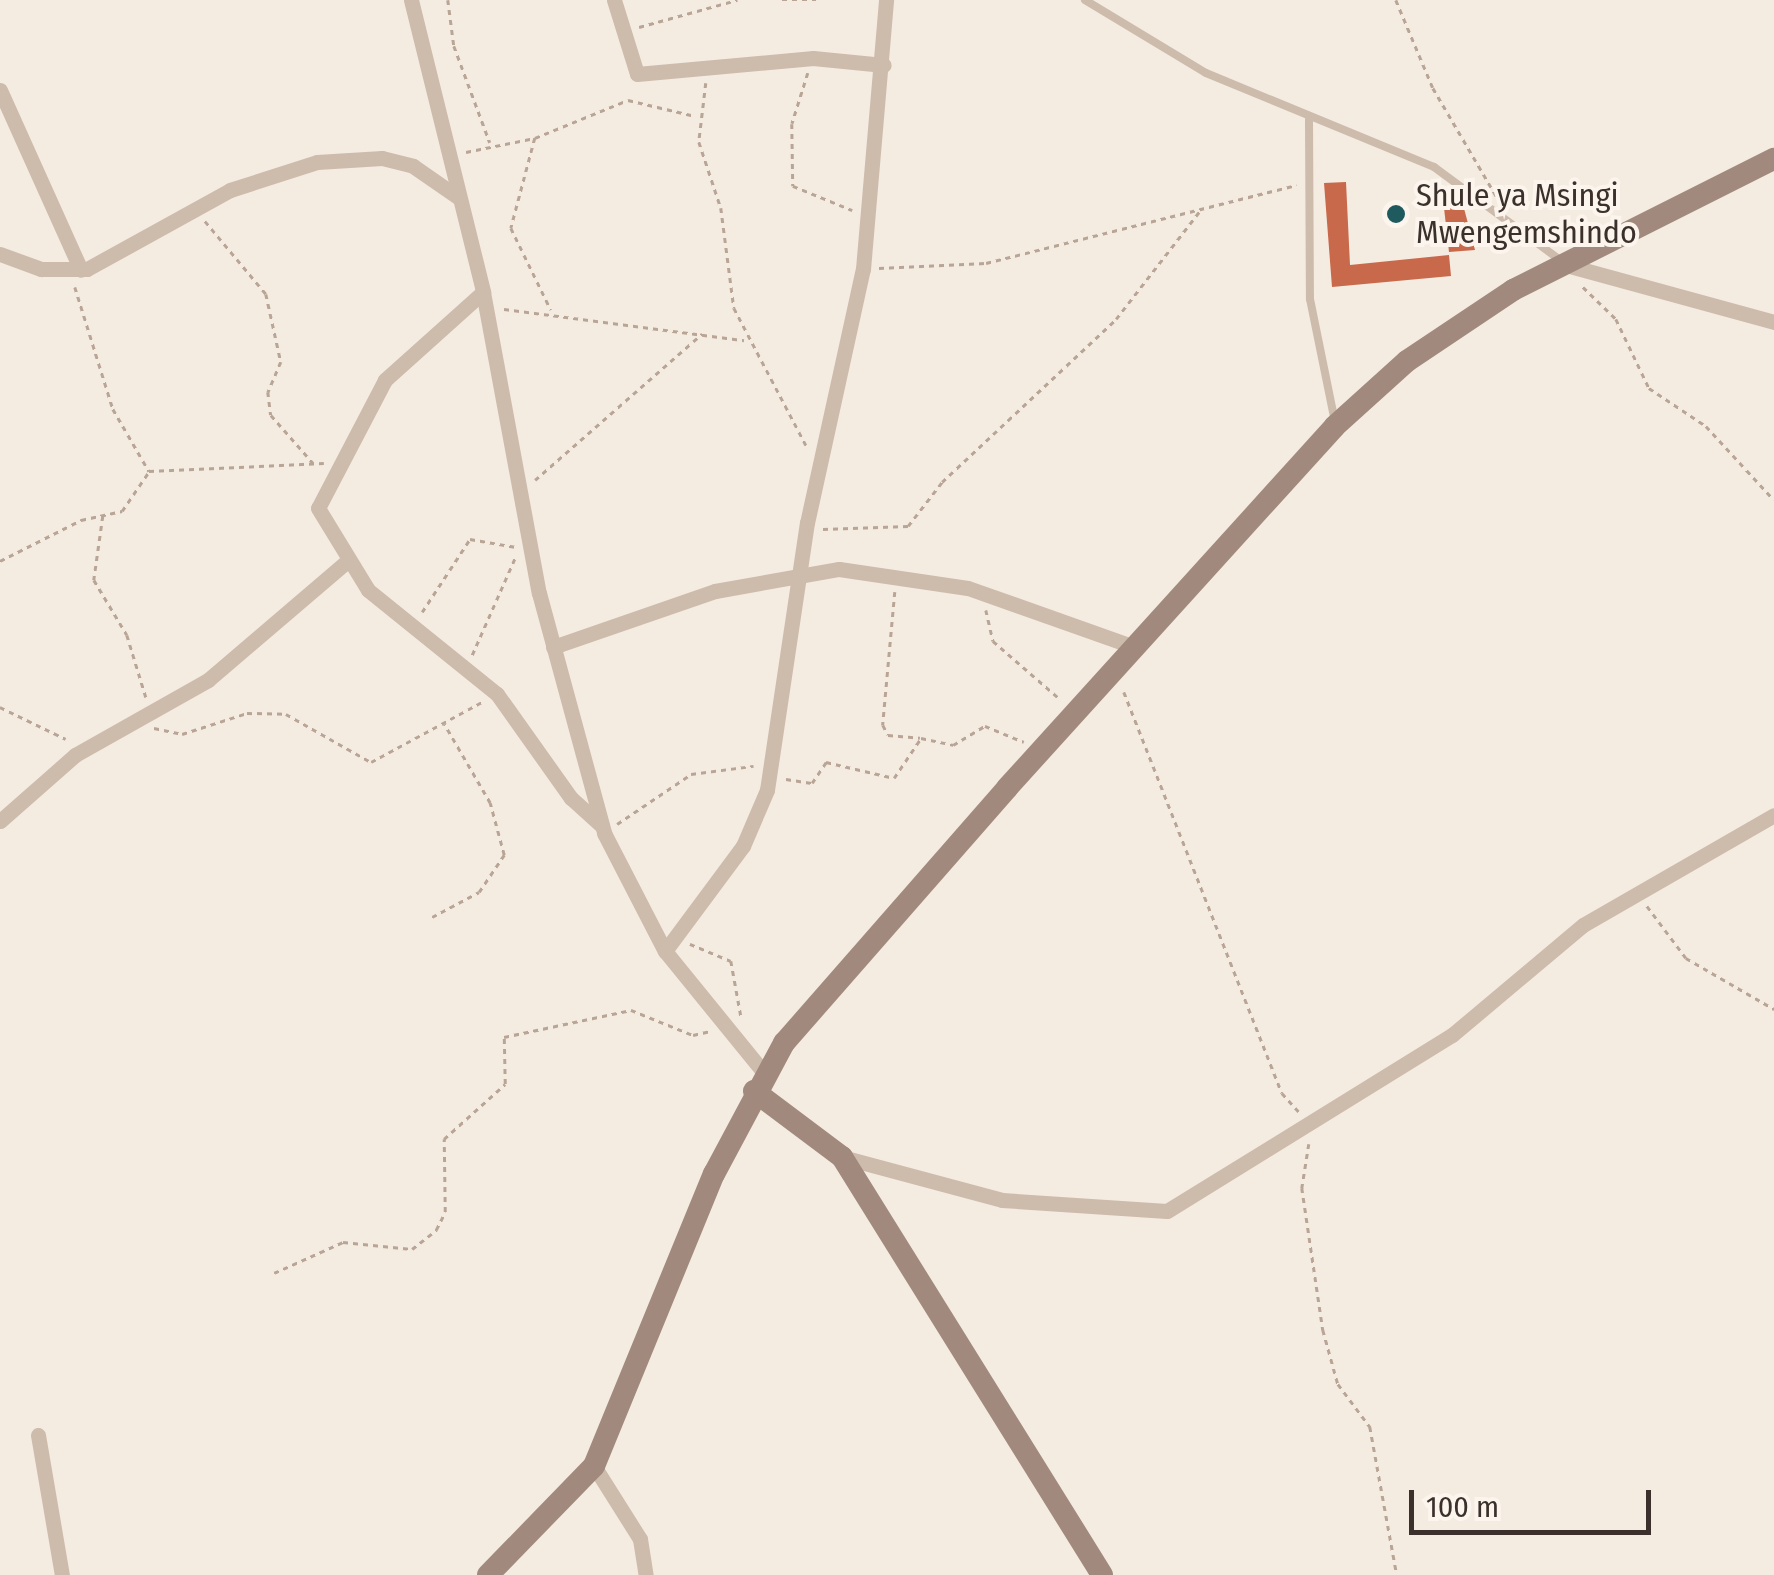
<!DOCTYPE html>
<style>
body{margin:0}
#map{position:relative;width:1774px;height:1575px;overflow:hidden;background:#f4ebe1;font-family:"Fira Sans Condensed",sans-serif}
div>[style]{position:absolute}
[style*='--x']{left:calc(var(--x)*1px);top:calc(var(--y)*1px);width:calc(var(--w)*1px);rotate:calc(var(--a)*1deg)}
.building>*{inset:0;background:#c8694b}
.path>*{height:2.5px;margin-top:-1.25px;transform-origin:0;background:repeating-linear-gradient(90deg,#b9a596 0 5px,transparent 0 10px)}
.lane>*{height:8px;margin:-4px;padding:0 4px;transform-origin:4px;border-radius:4px;background:#cdbbac}
.street>*{height:15px;margin:-7.5px;padding:0 7.5px;transform-origin:7.5px;border-radius:7.5px;background:#cdbbac}
.secondary>*{height:22px;margin:-11px;padding:0 11px;transform-origin:11px;border-radius:11px;background:#a18a7d}
.dots>*{width:28px;height:28px;translate:-50% -50%;box-sizing:border-box;border:5px solid #fbf5ee;border-radius:50%}
span{translate:-50% -50%;white-space:nowrap;text-align:center;line-height:1.15;-webkit-text-stroke:8px #fbf5ee;paint-order:stroke}
.poi-label{font-size:32px;color:#3b302b}
.left{translate:0 -50%;text-align:left}
.scale{position:absolute;left:1409px;top:1490px;width:242px;height:45px;box-sizing:border-box;border:5px solid #3b302b;border-top:0;padding-left:12px;font-size:30px;line-height:35px;white-space:nowrap;color:#3b302b;-webkit-text-stroke:8px #fbf5ee;paint-order:stroke}
</style>
<div id="map">
<div class="building">
<div style="clip-path:polygon(1346px 182px,1350px 265px,1449px 255px,1451px 276px,1332px 287px,1324px 183px)"></div>
<div style="clip-path:polygon(1461px 197px,1475px 250px,1449px 252px,1443px 199px)"></div>
</div>
<div class="path">
<div style="--x:448;--y:0;--w:46;--a:82.6"></div>
<div style="--x:454;--y:46;--w:103;--a:69.6"></div>
<div style="--x:782;--y:0;--w:34;--a:0"></div>
<div style="--x:1396;--y:0;--w:95;--a:67.2"></div>
<div style="--x:1433;--y:88;--w:129;--a:59.6"></div>
<div style="--x:639;--y:27;--w:102;--a:-15.4"></div>
<div style="--x:808;--y:73;--w:53;--a:107.4"></div>
<div style="--x:792;--y:124;--w:62;--a:89.1"></div>
<div style="--x:793;--y:186;--w:64;--a:22.1"></div>
<div style="--x:706;--y:83;--w:59;--a:96.8"></div>
<div style="--x:699;--y:142;--w:70;--a:71.6"></div>
<div style="--x:721;--y:208;--w:101;--a:82.6"></div>
<div style="--x:734;--y:308;--w:159;--a:62.3"></div>
<div style="--x:535;--y:138;--w:93;--a:104.9"></div>
<div style="--x:511;--y:228;--w:91;--a:64"></div>
<div style="--x:466;--y:152;--w:70;--a:-11.5"></div>
<div style="--x:535;--y:138;--w:100;--a:-22.2"></div>
<div style="--x:628;--y:100;--w:69;--a:13.4"></div>
<div style="--x:205;--y:221;--w:95;--a:50.1"></div>
<div style="--x:266;--y:294;--w:70;--a:77.6"></div>
<div style="--x:281;--y:362;--w:33;--a:113"></div>
<div style="--x:268;--y:392;--w:23;--a:83"></div>
<div style="--x:271;--y:415;--w:64;--a:48.8"></div>
<div style="--x:879;--y:268;--w:107;--a:-2.7"></div>
<div style="--x:986;--y:263;--w:320;--a:-14.1"></div>
<div style="--x:75;--y:287;--w:128;--a:72.7"></div>
<div style="--x:113;--y:409;--w:72;--a:59.9"></div>
<div style="--x:149;--y:471;--w:175;--a:-2.6"></div>
<div style="--x:1583;--y:287;--w:46;--a:44.1"></div>
<div style="--x:1616;--y:319;--w:76;--a:64.4"></div>
<div style="--x:1649;--y:388;--w:69;--a:33.7"></div>
<div style="--x:1706;--y:426;--w:100;--a:47.4"></div>
<div style="--x:504;--y:309;--w:242;--a:7.4"></div>
<div style="--x:535;--y:480;--w:222;--a:-41.2"></div>
<div style="--x:103;--y:516;--w:65;--a:98"></div>
<div style="--x:94;--y:580;--w:64;--a:59"></div>
<div style="--x:127;--y:635;--w:65;--a:73"></div>
<div style="--x:823;--y:529;--w:85;--a:-2"></div>
<div style="--x:908;--y:526;--w:56;--a:-52.3"></div>
<div style="--x:942;--y:482;--w:238;--a:-43.1"></div>
<div style="--x:1116;--y:319;--w:140;--a:-52.2"></div>
<div style="--x:0;--y:561;--w:91;--a:-26.8"></div>
<div style="--x:81;--y:520;--w:42;--a:-12.4"></div>
<div style="--x:122;--y:511;--w:46;--a:-55.6"></div>
<div style="--x:895;--y:592;--w:134;--a:95.2"></div>
<div style="--x:883;--y:725;--w:11;--a:63"></div>
<div style="--x:888;--y:735;--w:32;--a:5"></div>
<div style="--x:986;--y:610;--w:32;--a:77"></div>
<div style="--x:993;--y:641;--w:90;--a:40.9"></div>
<div style="--x:422;--y:612;--w:87;--a:-56.7"></div>
<div style="--x:470;--y:539;--w:47;--a:9.9"></div>
<div style="--x:472;--y:655;--w:106;--a:-66.1"></div>
<div style="--x:1124;--y:692;--w:431;--a:68.5"></div>
<div style="--x:1282;--y:1093;--w:25;--a:48"></div>
<div style="--x:0;--y:707;--w:73;--a:25.9"></div>
<div style="--x:154;--y:728;--w:29;--a:12"></div>
<div style="--x:182;--y:734;--w:68;--a:-17.9"></div>
<div style="--x:247;--y:713;--w:39;--a:1"></div>
<div style="--x:286;--y:714;--w:98;--a:29.5"></div>
<div style="--x:371;--y:762;--w:126;--a:-28.4"></div>
<div style="--x:786;--y:779;--w:26;--a:9"></div>
<div style="--x:812;--y:783;--w:25;--a:-56"></div>
<div style="--x:826;--y:762;--w:70;--a:13.2"></div>
<div style="--x:894;--y:778;--w:48;--a:-56"></div>
<div style="--x:921;--y:738;--w:33;--a:12"></div>
<div style="--x:953;--y:745;--w:37;--a:-31"></div>
<div style="--x:985;--y:726;--w:42;--a:22.3"></div>
<div style="--x:617;--y:824;--w:89;--a:-34"></div>
<div style="--x:691;--y:774;--w:63;--a:-7.4"></div>
<div style="--x:1647;--y:906;--w:65;--a:53.1"></div>
<div style="--x:1686;--y:958;--w:102;--a:30.1"></div>
<div style="--x:432;--y:917;--w:53;--a:-28"></div>
<div style="--x:479;--y:892;--w:45;--a:-56"></div>
<div style="--x:504;--y:855;--w:54;--a:-105.1"></div>
<div style="--x:490;--y:803;--w:91;--a:-120.2"></div>
<div style="--x:690;--y:944;--w:44;--a:22.5"></div>
<div style="--x:731;--y:961;--w:56;--a:79.7"></div>
<div style="--x:1309;--y:1144;--w:45;--a:99"></div>
<div style="--x:1302;--y:1188;--w:144;--a:81.6"></div>
<div style="--x:1323;--y:1330;--w:56;--a:74.5"></div>
<div style="--x:1338;--y:1384;--w:54;--a:53.3"></div>
<div style="--x:1370;--y:1427;--w:150;--a:79.7"></div>
<div style="--x:274;--y:1273;--w:76;--a:-24.2"></div>
<div style="--x:343;--y:1242;--w:69;--a:5.8"></div>
<div style="--x:412;--y:1249;--w:31;--a:-38"></div>
<div style="--x:436;--y:1230;--w:20;--a:-63"></div>
<div style="--x:445;--y:1212;--w:73;--a:-90.8"></div>
<div style="--x:444;--y:1139;--w:82;--a:-42"></div>
<div style="--x:505;--y:1084;--w:47;--a:-91.2"></div>
<div style="--x:504;--y:1037;--w:130;--a:-12"></div>
<div style="--x:631;--y:1010;--w:67;--a:22"></div>
<div style="--x:693;--y:1035;--w:18;--a:-13"></div>
</div>
<div class="lane">
<div style="--x:1085;--y:0;--w:141;--a:31.1"></div>
<div style="--x:1206;--y:73;--w:247;--a:22.4"></div>
<div style="--x:1434;--y:167;--w:157;--a:36.4"></div>
<div style="--x:1309;--y:120;--w:179;--a:89.7"></div>
<div style="--x:1310;--y:299;--w:126;--a:78.5"></div>
</div>
<div class="street">
<div style="--x:411;--y:0;--w:301;--a:76.1"></div>
<div style="--x:483;--y:292;--w:306;--a:79.5"></div>
<div style="--x:539;--y:593;--w:249;--a:74.8"></div>
<div style="--x:604;--y:833;--w:133;--a:62.7"></div>
<div style="--x:665;--y:951;--w:159;--a:50.9"></div>
<div style="--x:614;--y:0;--w:77;--a:72.7"></div>
<div style="--x:637;--y:74;--w:177;--a:-5.2"></div>
<div style="--x:813;--y:58;--w:71;--a:5.6"></div>
<div style="--x:0;--y:90;--w:197;--a:65.8"></div>
<div style="--x:0;--y:254;--w:44;--a:20.1"></div>
<div style="--x:41;--y:269;--w:46;--a:0"></div>
<div style="--x:87;--y:269;--w:163;--a:-28.9"></div>
<div style="--x:230;--y:190;--w:91;--a:-17.8"></div>
<div style="--x:317;--y:162;--w:65;--a:-3.5"></div>
<div style="--x:382;--y:158;--w:32;--a:14"></div>
<div style="--x:413;--y:166;--w:56;--a:34.8"></div>
<div style="--x:1566;--y:265;--w:216;--a:15.3"></div>
<div style="--x:483;--y:292;--w:132;--a:138.1"></div>
<div style="--x:385;--y:380;--w:144;--a:117.6"></div>
<div style="--x:318;--y:508;--w:96;--a:58.6"></div>
<div style="--x:368;--y:590;--w:166;--a:38.9"></div>
<div style="--x:497;--y:694;--w:128;--a:54.6"></div>
<div style="--x:571;--y:798;--w:42;--a:42.1"></div>
<div style="--x:553;--y:647;--w:171;--a:-19.1"></div>
<div style="--x:715;--y:591;--w:126;--a:-10.1"></div>
<div style="--x:839;--y:569;--w:130;--a:8.4"></div>
<div style="--x:968;--y:588;--w:179;--a:19.5"></div>
<div style="--x:0;--y:821;--w:100;--a:-41.3"></div>
<div style="--x:75;--y:755;--w:153;--a:-29.4"></div>
<div style="--x:208;--y:680;--w:182;--a:-40.5"></div>
<div style="--x:665;--y:951;--w:131;--a:-53.4"></div>
<div style="--x:743;--y:846;--w:61;--a:-66.8"></div>
<div style="--x:767;--y:790;--w:270;--a:-81.5"></div>
<div style="--x:807;--y:523;--w:260;--a:-77.6"></div>
<div style="--x:863;--y:269;--w:270;--a:-85.1"></div>
<div style="--x:842;--y:1157;--w:166;--a:15"></div>
<div style="--x:1002;--y:1200;--w:165;--a:3.8"></div>
<div style="--x:1167;--y:1211;--w:335;--a:-31.7"></div>
<div style="--x:1452;--y:1035;--w:171;--a:-40"></div>
<div style="--x:1583;--y:925;--w:220;--a:-29.9"></div>
<div style="--x:38;--y:1435;--w:142;--a:80.3"></div>
<div style="--x:594;--y:1466;--w:86;--a:57.8"></div>
<div style="--x:640;--y:1539;--w:36;--a:81"></div>
</div>
<div class="secondary">
<div style="--x:754;--y:1091;--w:110;--a:36.9"></div>
<div style="--x:842;--y:1157;--w:492;--a:58.1"></div>
<div style="--x:488;--y:1575;--w:152;--a:-45.8"></div>
<div style="--x:594;--y:1466;--w:316;--a:-67.7"></div>
<div style="--x:714;--y:1174;--w:149;--a:-61.9"></div>
<div style="--x:784;--y:1043;--w:339;--a:-48.8"></div>
<div style="--x:1007;--y:788;--w:488;--a:-47.8"></div>
<div style="--x:1335;--y:426;--w:97;--a:-42.1"></div>
<div style="--x:1407;--y:361;--w:128;--a:-33.8"></div>
<div style="--x:1513;--y:290;--w:292;--a:-26.7"></div>
</div>
<div class="dots">
<div style="left:1396px;top:214px;background:#1f5a5e"></div>
</div>
<div class="poi-label">
<span class="left" style="left:1416px;top:214px">Shule ya Msingi<br>Mwengemshindo</span>
</div>
<div class="scale">100 m</div>
</div>
